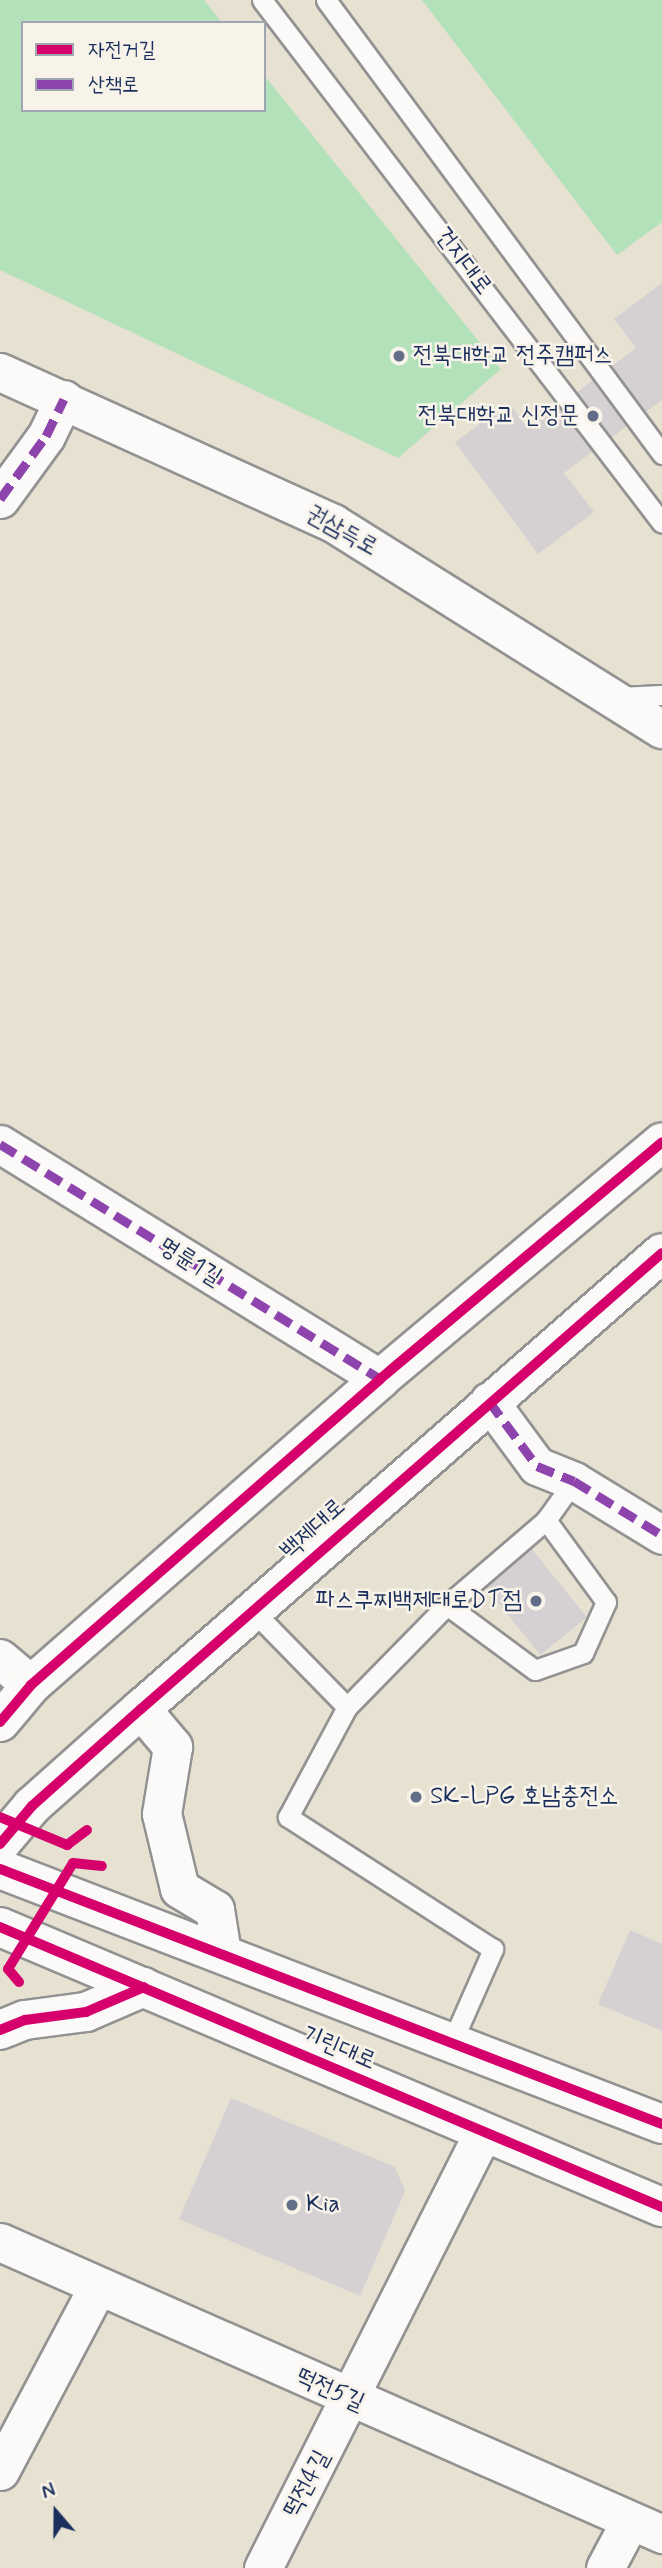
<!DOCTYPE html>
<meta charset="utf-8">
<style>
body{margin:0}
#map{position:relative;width:662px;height:2568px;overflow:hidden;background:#e7e1d2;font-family:Mynerve,"Poor Story",sans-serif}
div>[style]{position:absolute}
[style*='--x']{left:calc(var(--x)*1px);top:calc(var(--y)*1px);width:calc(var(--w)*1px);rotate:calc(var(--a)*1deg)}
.green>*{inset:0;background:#b3e1ba}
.building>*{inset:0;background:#d5d1d3;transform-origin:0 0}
.roads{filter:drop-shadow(2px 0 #929292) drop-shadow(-2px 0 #929292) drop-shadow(0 2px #929292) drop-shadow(0 -2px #929292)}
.service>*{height:19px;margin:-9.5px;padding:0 9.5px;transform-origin:9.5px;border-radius:9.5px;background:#fbfaf8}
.minor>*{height:37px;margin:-18.5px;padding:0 18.5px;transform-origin:18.5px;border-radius:18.5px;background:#fbfaf8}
.tertiary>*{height:38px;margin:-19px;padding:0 19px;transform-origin:19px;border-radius:19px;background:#fbfaf8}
.quiet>*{height:9px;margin-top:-4.5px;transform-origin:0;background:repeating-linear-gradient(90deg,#8e44ad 0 18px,transparent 0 27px)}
.cycleway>*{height:10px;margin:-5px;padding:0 5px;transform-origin:5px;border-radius:5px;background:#d6006c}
.dots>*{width:19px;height:19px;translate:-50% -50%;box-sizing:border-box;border:4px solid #f7f3e8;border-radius:50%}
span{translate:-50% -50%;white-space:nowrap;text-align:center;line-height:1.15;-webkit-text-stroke:5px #f7f3e8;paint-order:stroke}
.street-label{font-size:24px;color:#1b2f5e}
.poi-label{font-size:24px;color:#1b2f5e}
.left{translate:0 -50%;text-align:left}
.right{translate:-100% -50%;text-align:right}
.legend{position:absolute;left:21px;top:21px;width:245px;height:91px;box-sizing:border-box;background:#f7f3e8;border:2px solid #9fa5b1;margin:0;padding:9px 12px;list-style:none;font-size:21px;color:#1b2f5e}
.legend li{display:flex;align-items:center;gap:14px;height:35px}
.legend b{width:35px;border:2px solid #9fa5b1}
.north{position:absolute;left:21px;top:2477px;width:70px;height:70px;-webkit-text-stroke:5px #f7f3e8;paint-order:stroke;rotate:340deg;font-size:19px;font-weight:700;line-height:28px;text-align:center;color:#1b2f5e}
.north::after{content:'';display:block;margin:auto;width:24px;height:32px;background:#1b2f5e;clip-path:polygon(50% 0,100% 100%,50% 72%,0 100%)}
</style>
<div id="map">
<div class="green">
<div style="clip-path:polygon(0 0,204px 0,222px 23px,23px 23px,23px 110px,264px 110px,264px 75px,501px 369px,398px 458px,0 270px)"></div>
<div style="clip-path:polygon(422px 0,662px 0,662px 222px,617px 255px)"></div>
</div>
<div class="building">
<div style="clip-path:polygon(662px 283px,662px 400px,564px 473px,594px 512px,538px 554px,455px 442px,509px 403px,528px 429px,636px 348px,614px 319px)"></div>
<div style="left:531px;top:1548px;width:89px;height:60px;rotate:51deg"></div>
<div style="clip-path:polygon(630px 1930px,662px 1944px,662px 2031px,598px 2004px)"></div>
<div style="clip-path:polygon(231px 2098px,395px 2167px,405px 2191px,360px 2296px,179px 2219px)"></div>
</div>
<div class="roads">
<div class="service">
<div style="--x:262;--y:0;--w:658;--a:52.59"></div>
<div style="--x:326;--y:0;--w:565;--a:53.5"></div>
<div style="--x:618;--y:697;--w:44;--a:-2.6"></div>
<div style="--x:447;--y:1605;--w:130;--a:-40.6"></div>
<div style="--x:546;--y:1520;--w:48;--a:-54.3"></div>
<div style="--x:253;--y:1611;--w:134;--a:45.6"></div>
<div style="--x:452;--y:2042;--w:102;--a:-66.2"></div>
<div style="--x:493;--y:1949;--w:244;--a:-147.2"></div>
<div style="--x:288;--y:1817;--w:125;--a:-61.8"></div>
<div style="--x:347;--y:1707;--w:143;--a:-45.6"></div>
<div style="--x:447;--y:1605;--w:109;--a:36.5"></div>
<div style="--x:535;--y:1670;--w:51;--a:-19.5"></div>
<div style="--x:583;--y:1653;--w:56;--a:-65.7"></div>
<div style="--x:606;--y:1602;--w:102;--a:-126.2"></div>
</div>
<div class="minor">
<div style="--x:0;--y:372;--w:366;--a:24.4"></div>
<div style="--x:333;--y:523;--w:388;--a:32.1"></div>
<div style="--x:0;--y:499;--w:78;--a:-53.9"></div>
<div style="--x:46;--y:436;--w:41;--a:-64.1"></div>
<div style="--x:0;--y:1144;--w:447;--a:31.7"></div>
<div style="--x:489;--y:1401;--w:81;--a:53.6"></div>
<div style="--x:537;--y:1466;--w:40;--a:22"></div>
<div style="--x:574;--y:1481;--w:103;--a:31.5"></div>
<div style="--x:0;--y:2242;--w:724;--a:23.8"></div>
<div style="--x:0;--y:2471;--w:209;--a:-62.1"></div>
<div style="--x:263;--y:2568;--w:487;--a:-63.2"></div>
<div style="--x:605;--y:2568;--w:53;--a:-62"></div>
</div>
<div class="tertiary">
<div style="--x:0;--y:1659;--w:40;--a:40"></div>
<div style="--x:141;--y:1709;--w:50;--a:49.9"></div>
<div style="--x:173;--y:1747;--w:68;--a:99.3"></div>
<div style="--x:162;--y:1814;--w:77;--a:76.5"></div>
<div style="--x:180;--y:1889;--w:41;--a:31"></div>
<div style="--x:215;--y:1910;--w:44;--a:80.8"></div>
<div style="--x:0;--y:1722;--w:48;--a:-50"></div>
<div style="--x:31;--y:1685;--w:464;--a:-41.2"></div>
<div style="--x:380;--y:1379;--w:368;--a:-40"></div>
<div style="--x:0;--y:1844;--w:50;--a:-49.9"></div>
<div style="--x:32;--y:1806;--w:146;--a:-41.7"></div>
<div style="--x:141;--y:1709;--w:692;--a:-41.19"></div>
<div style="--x:0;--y:1869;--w:709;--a:21.07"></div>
<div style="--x:0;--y:1927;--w:719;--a:22.93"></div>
<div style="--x:0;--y:2030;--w:27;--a:-22"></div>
<div style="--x:25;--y:2020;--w:62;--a:-7.5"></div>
<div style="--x:86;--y:2012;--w:63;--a:-23.3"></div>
</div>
</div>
<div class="quiet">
<div style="--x:0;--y:499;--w:78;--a:-53.9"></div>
<div style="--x:46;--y:436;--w:41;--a:-64.1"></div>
<div style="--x:0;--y:1144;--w:447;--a:31.7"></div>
<div style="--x:489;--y:1401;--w:81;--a:53.6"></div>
<div style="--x:537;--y:1466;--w:40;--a:22"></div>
<div style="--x:574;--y:1481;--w:103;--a:31.5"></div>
</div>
<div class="cycleway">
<div style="--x:0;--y:1722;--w:48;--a:-50"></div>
<div style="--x:31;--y:1685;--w:464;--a:-41.2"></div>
<div style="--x:380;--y:1379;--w:368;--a:-40"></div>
<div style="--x:0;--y:1817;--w:73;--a:22.7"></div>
<div style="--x:67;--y:1845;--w:25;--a:-37"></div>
<div style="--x:0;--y:1844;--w:50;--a:-49.9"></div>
<div style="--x:32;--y:1806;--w:146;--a:-41.7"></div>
<div style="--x:141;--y:1709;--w:692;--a:-41.19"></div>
<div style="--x:0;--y:1869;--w:709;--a:21.07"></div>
<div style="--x:0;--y:1927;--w:719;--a:22.93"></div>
<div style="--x:19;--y:1982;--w:17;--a:-130"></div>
<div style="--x:8;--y:1969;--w:124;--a:-58.5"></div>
<div style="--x:73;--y:1863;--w:29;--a:6"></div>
<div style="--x:0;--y:2030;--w:27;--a:-22"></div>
<div style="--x:25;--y:2020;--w:62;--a:-7.5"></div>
<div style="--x:86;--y:2012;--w:63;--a:-23.3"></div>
</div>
<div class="dots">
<div style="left:399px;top:356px;background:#626d87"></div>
<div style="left:593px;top:416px;background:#626d87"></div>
<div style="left:536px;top:1601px;background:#626d87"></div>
<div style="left:416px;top:1797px;background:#626d87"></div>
<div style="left:292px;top:2205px;background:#626d87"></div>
</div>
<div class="street-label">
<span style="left:463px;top:261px;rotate:53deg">건지대로</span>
<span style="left:342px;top:531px;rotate:29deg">권삼득로</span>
<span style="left:190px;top:1262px;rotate:32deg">명륜1길</span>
<span style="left:313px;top:1529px;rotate:-42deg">백제대로</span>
<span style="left:339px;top:2048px;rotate:23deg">기린대로</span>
<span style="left:330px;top:2390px;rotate:24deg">떡전5길</span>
<span style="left:307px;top:2484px;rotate:-62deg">떡전4길</span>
</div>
<div class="poi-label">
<span class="left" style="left:413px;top:356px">전북대학교 전주캠퍼스</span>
<span class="right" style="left:579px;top:416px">전북대학교 신정문</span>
<span class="right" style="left:522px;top:1601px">파스쿠찌백제대로DT점</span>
<span class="left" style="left:430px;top:1797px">SK-LPG 호남충전소</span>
<span class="left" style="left:306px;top:2205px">Kia</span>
</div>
<ul class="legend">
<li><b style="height:9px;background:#d6006c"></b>자전거길</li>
<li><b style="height:9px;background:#8e44ad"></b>산책로</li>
</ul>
<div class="north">N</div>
</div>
